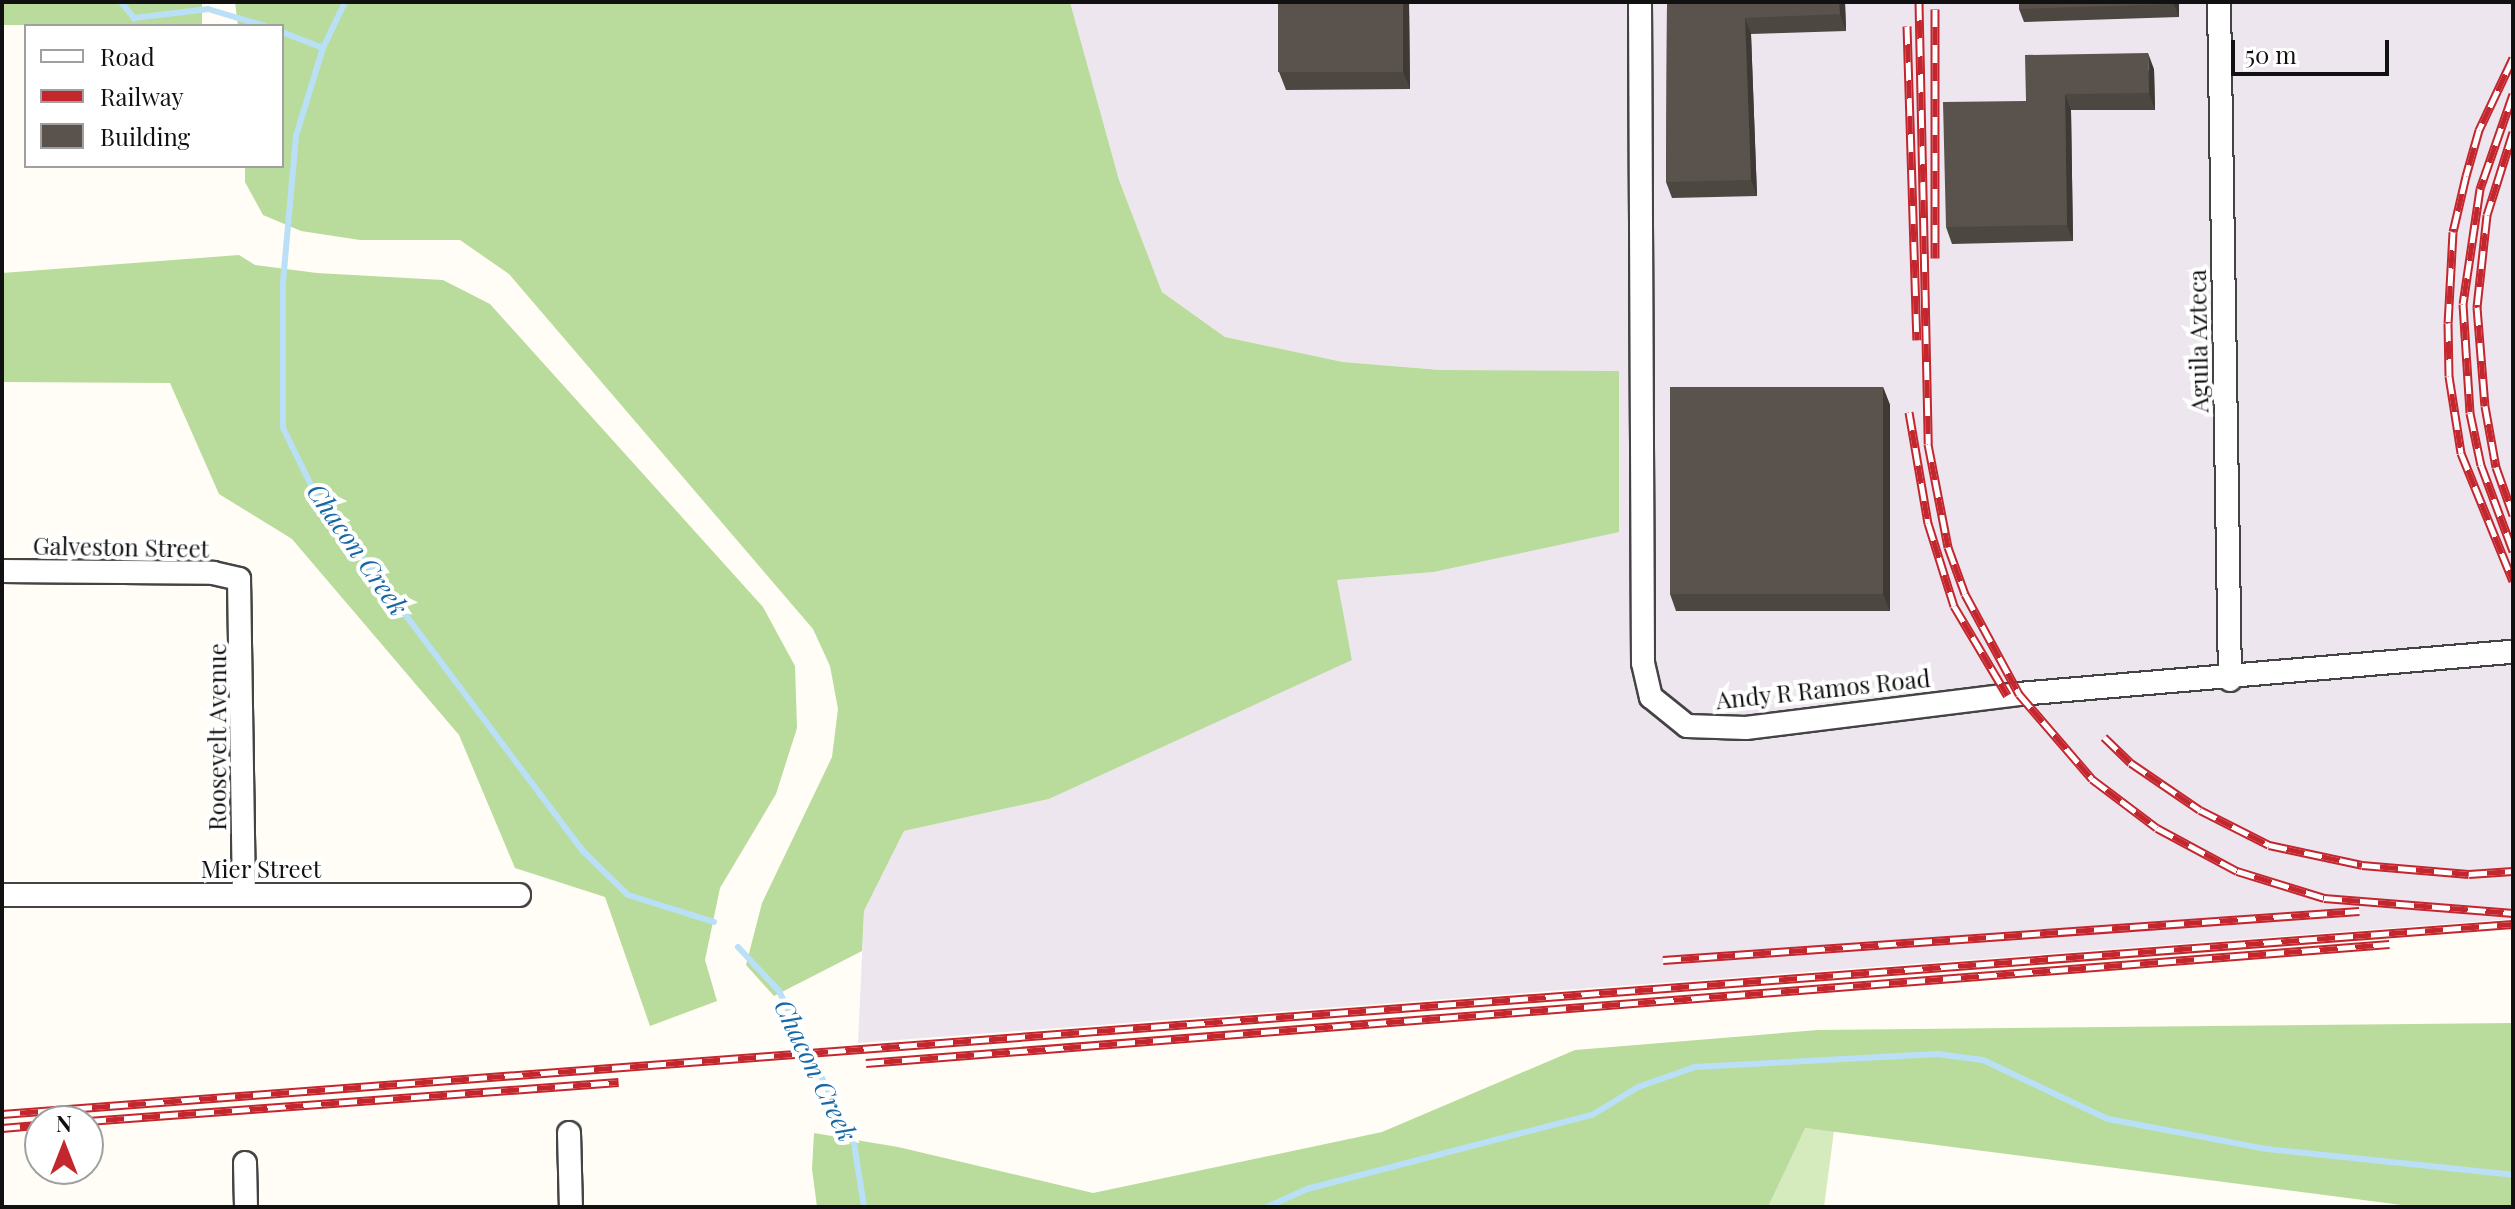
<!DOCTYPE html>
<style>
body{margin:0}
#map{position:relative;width:2515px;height:1209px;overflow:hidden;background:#fffdf5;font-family:"Playfair Display",serif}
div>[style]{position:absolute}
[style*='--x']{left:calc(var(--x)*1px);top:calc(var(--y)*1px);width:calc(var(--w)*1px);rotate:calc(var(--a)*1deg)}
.industrial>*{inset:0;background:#eee6ef}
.green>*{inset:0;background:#d5ebbd}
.forest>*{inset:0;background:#b9dc9c;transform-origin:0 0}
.stream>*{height:6px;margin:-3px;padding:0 3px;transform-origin:3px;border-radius:3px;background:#b9e0f7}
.roads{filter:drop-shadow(2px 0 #444) drop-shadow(-2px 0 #444) drop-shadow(0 2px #444) drop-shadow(0 -2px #444)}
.minor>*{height:22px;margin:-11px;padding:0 11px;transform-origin:11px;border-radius:11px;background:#fff}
.rail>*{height:9px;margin-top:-4.5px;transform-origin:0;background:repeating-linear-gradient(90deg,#fff 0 18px,#c4262e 0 36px);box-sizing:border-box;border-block:2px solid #c4262e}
.wall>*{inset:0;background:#4d4742}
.shaded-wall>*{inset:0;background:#3f3936}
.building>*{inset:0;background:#5a524d;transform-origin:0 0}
span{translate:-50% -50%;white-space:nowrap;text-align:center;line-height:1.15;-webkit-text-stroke:8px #fff;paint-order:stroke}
.street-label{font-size:24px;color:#111}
.water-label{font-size:26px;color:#1768a6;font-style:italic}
.frame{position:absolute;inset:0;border:4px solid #111;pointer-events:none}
.legend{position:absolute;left:24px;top:24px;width:260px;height:144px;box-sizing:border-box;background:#fff;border:2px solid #a0a0a0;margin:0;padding:10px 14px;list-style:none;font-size:24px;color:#111}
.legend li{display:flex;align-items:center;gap:16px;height:40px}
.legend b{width:40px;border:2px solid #a0a0a0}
.north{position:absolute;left:24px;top:1105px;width:80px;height:80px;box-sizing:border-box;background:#fff;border:2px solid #a0a0a0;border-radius:50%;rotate:0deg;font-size:22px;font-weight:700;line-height:32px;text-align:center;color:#111}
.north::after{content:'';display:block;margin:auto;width:28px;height:36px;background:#c4262e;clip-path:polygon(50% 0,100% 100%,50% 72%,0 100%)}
.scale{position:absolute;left:2231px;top:40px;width:158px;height:36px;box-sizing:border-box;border:4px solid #111;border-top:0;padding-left:10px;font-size:24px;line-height:28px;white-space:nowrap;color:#111;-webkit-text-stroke:6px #fff;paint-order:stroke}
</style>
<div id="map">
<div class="industrial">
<div style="clip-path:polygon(1070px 2px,2513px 2px,2513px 919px,858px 1043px,864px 911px,904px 831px,1049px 799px,1352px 659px,1336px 580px,1434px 572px,1619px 531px,1441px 370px,1343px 362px,1225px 337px,1162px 292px,1119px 180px)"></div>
</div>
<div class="green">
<div style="clip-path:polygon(1804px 1128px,1834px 1131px,1824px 1207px,1768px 1207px)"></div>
</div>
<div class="forest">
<div style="left:2px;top:2px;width:200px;height:23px"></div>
<div style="clip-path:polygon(235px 2px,1070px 2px,1119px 180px,1162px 292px,1225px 337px,1343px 362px,1441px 370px,1619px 371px,1619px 532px,1434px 572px,1337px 580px,1352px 660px,1049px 799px,904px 831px,864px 911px,862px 951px,774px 996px,746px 965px,762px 903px,832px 757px,838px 709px,830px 666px,813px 629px,509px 274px,460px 240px,360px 240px,301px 231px,263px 215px,245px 182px,245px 166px,282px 166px,282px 26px,238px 26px)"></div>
<div style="clip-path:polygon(239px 255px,255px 265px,317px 273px,443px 280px,490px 304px,763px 607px,795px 666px,797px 728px,776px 794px,720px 888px,705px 960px,717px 1001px,650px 1026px,605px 897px,515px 868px,459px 735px,292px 539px,219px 494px,170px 383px,2px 382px,2px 273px)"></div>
<div style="clip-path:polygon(2513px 1023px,2513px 1207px,2417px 1207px,1805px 1128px,1768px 1207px,817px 1207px,812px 1169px,814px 1133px,898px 1147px,1093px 1193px,1382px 1132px,1575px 1050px,1818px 1030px)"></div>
</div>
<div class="stream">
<div style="--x:121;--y:2;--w:21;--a:51"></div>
<div style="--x:134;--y:18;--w:75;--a:-6.9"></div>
<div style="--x:208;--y:9;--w:59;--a:16.6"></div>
<div style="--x:345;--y:2;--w:51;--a:115.6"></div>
<div style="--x:323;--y:48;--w:92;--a:107.1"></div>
<div style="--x:296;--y:136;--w:148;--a:95.1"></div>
<div style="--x:283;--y:283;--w:145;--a:90"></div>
<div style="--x:283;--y:428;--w:77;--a:63.8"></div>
<div style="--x:317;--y:497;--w:441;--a:53.1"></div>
<div style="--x:582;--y:850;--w:64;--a:44.4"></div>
<div style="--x:628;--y:895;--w:90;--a:17.4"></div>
<div style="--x:282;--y:32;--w:44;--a:21.3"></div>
<div style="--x:738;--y:947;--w:60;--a:47"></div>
<div style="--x:779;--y:991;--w:169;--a:63.7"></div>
<div style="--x:854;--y:1143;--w:65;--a:81.1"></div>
<div style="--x:1267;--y:1207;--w:44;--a:-24.2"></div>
<div style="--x:1307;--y:1189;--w:294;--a:-14.6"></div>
<div style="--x:1592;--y:1115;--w:54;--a:-31.3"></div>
<div style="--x:1638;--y:1087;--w:60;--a:-19.3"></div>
<div style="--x:1695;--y:1067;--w:242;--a:-3.1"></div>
<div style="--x:1937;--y:1054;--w:46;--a:7.4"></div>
<div style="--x:1983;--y:1060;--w:138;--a:25.3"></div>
<div style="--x:2108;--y:1119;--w:162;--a:10.7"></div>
<div style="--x:2267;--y:1149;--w:247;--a:6"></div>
</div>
<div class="roads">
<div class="minor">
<div style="--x:1640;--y:2;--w:661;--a:89.74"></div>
<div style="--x:1643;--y:663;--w:35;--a:77"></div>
<div style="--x:1651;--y:697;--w:46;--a:38.9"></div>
<div style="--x:1687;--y:726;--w:59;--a:1.9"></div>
<div style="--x:1746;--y:728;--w:275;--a:-7.1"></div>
<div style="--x:2019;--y:694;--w:496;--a:-4.9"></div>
<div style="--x:2219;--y:2;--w:678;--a:89.07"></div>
<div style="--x:2;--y:571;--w:211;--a:0.5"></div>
<div style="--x:213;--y:573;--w:27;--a:13"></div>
<div style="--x:239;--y:579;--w:316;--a:89.1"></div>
<div style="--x:2;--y:895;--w:517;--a:0"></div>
<div style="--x:569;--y:1133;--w:74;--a:88.5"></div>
<div style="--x:245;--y:1163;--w:44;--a:88.7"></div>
</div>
</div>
<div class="rail">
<div style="--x:1919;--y:2;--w:442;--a:88.8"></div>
<div style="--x:1928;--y:444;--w:105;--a:79"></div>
<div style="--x:1948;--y:547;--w:50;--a:70.1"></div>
<div style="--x:1965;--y:594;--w:114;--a:61.6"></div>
<div style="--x:2019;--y:694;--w:112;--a:49.3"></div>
<div style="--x:2092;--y:779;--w:81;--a:37"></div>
<div style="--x:2157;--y:828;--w:91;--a:28.3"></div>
<div style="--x:2237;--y:871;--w:91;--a:17.2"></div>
<div style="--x:2324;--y:898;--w:190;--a:4.5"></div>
<div style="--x:1935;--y:9;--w:249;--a:90"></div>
<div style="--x:1907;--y:26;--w:314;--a:88.2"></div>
<div style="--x:2513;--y:58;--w:80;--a:115.3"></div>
<div style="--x:2479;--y:130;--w:48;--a:105.8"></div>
<div style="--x:2466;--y:176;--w:57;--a:103.1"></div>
<div style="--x:2453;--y:232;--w:91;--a:93.1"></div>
<div style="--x:2448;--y:323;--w:53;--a:88.9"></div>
<div style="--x:2449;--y:376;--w:78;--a:81.1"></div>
<div style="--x:2461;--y:453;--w:138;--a:67.9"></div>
<div style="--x:2513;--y:94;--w:101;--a:109.2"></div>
<div style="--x:2480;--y:189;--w:116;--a:98.4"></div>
<div style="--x:2463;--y:304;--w:109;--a:86.3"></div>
<div style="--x:2470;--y:413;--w:53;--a:78.1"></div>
<div style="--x:2481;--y:465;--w:92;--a:69.6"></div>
<div style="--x:2513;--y:132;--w:87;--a:107.4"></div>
<div style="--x:2487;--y:215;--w:93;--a:96.2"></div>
<div style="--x:2477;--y:307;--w:99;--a:85.4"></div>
<div style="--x:2485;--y:406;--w:62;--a:79.8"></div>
<div style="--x:2496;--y:467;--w:51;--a:70.5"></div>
<div style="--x:1909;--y:412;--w:113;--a:80.3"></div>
<div style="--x:1928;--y:523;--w:87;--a:72.6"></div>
<div style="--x:1954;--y:606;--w:104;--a:59.2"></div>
<div style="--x:2104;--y:737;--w:37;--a:44"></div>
<div style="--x:2131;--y:763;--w:83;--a:34.3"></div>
<div style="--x:2200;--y:810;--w:77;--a:26.9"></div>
<div style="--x:2269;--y:845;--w:95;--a:12.1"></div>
<div style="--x:2362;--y:865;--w:107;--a:4.8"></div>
<div style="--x:2469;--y:874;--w:44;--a:-3.9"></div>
<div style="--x:1663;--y:960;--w:698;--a:-4.03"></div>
<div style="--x:866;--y:1063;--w:1528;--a:-4.47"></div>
<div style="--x:2;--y:1114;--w:2518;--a:-4.33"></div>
<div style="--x:88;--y:1121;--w:532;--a:-4.2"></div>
<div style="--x:2;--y:1128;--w:38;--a:-5"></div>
</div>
<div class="wall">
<div style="clip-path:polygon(1278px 2px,1409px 2px,1410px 89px,1286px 90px,1279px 72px)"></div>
<div style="clip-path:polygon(1667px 2px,1845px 2px,1846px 31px,1751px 34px,1757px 196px,1672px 198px,1666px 182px)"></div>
<div style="clip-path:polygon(2019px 2px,2179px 2px,2179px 17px,2024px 22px,2019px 9px)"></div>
<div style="clip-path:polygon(2154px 69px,2155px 110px,2071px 110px,2073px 241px,1952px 244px,1946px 227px,2026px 101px)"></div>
<div style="clip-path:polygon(1883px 387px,1890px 405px,1890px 611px,1676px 611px,1670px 594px)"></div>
</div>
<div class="shaded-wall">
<div style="clip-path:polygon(1403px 2px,1409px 2px,1410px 89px,1403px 71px)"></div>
<div style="clip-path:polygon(1839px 2px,1845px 2px,1846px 31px,1840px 14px)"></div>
<div style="clip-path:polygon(2174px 2px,2179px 2px,2179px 17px,2174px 4px)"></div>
<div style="clip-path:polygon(1745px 18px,1751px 34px,1757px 196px,1751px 180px)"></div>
<div style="clip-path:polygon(2148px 53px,2154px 69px,2155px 110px,2149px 93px)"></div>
<div style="clip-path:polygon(2065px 94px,2071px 110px,2073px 241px,2067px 225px)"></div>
<div style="clip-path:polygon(1883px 387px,1890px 405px,1890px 611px,1883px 594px)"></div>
</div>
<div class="building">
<div style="left:1278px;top:2px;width:125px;height:70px"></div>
<div style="clip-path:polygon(1667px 2px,1839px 2px,1840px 14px,1745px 18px,1751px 180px,1666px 182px)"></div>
<div style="clip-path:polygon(2019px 2px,2174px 2px,2174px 4px,2019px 9px)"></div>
<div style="clip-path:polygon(2148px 53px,2149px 93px,2065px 94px,2067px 225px,1946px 227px,1943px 102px,2026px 101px,2025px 55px)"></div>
<div style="left:1670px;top:387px;width:213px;height:207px"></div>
</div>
<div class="street-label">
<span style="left:2198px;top:341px;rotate:-91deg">Aguila Azteca</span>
<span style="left:121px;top:547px;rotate:1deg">Galveston Street</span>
<span style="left:1823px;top:689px;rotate:-6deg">Andy R Ramos Road</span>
<span style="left:217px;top:737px;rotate:-90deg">Roosevelt Avenue</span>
<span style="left:261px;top:869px">Mier Street</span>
</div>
<div class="water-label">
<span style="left:358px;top:549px;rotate:55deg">Chacon Creek</span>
<span style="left:816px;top:1070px;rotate:64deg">Chacon Creek</span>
</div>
<div class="frame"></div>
<ul class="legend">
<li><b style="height:10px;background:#fff"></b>Road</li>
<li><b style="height:10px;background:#c4262e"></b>Railway</li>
<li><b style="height:22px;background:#5a524d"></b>Building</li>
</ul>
<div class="north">N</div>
<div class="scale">50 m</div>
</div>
